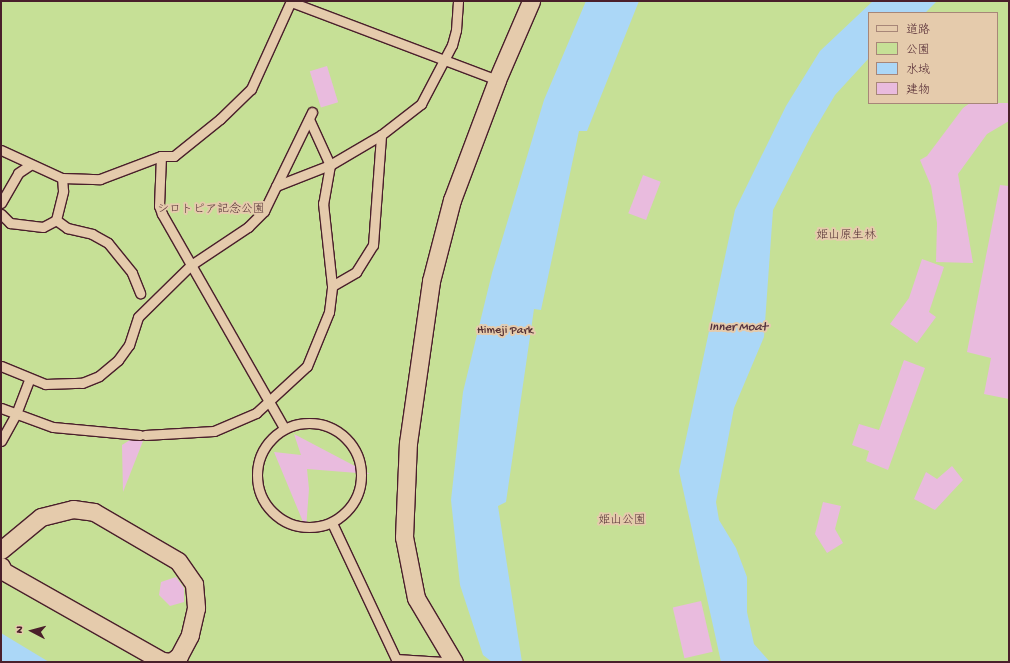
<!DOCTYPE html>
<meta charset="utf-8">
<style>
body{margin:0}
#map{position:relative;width:1010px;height:663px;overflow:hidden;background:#e5cbac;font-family:"Gochi Hand","Klee One",sans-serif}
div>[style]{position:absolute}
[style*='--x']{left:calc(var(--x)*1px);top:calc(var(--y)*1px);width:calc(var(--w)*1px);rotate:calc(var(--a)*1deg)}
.green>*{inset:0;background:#c6e096}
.water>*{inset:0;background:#abd7f7}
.building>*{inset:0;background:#e9bbde;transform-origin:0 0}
.roads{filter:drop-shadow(1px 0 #4a1f2b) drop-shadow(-1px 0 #4a1f2b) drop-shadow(0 1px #4a1f2b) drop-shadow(0 -1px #4a1f2b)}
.lane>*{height:9px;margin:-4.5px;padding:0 4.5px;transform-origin:4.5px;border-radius:4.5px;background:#e5cbac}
.lane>.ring{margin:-4.5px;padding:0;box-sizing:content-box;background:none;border:9px solid #e5cbac;border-radius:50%}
.street>*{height:17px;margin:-8.5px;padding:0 8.5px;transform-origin:8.5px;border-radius:8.5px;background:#e5cbac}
span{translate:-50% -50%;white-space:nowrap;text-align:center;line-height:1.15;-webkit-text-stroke:4px #e5cbac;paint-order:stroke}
.park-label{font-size:12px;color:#563236}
.water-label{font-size:13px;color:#54313f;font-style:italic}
.frame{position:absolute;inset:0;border:2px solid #4a1f2b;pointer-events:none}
.legend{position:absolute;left:868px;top:12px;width:130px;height:92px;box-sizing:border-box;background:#e5cbac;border:1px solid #a78678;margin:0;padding:5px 7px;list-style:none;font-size:12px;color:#4a1f2b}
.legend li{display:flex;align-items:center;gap:8px;height:20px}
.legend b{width:20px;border:1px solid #a78678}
.north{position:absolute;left:12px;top:611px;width:40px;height:40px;-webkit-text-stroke:3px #e5cbac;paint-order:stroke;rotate:276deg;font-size:11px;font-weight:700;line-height:16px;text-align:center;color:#4a1f2b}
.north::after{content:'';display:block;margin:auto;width:14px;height:18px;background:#4a1f2b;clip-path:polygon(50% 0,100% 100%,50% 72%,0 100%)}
</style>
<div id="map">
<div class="green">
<div style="clip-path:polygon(evenodd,1px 1px,1009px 1px,1009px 662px,1px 662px,1px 1px,869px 13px,997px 13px,997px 103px,869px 103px,869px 13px)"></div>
</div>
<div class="water">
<div style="clip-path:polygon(586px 1px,639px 1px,587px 131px,579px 131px,541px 310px,534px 309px,506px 502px,498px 506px,522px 662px,492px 662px,483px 655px,460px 585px,451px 500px,463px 392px,492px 273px,544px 100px)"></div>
<div style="clip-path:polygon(873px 1px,937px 1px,925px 13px,869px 13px,869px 58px,835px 95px,812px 134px,773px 210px,764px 337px,734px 408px,716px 502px,719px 520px,736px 548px,747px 577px,747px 612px,754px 644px,770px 662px,721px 662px,679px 471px,735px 210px,786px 106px,820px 51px)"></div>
<div style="clip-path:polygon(1px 633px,49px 662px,1px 662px)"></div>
</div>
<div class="building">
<div style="left:327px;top:66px;width:38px;height:18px;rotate:73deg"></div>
<div style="clip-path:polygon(970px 103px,1009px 103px,1009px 121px,987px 134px,958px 174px,973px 263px,936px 262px,937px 223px,931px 186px,920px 160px,927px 156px,963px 108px)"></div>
<div style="left:643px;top:175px;width:19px;height:41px;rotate:21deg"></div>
<div style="clip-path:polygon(1000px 185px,1009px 186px,1009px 399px,984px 394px,991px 358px,967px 352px)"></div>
<div style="clip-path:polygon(922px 259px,944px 267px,929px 312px,936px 317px,917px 343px,890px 324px,909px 298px)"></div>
<div style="clip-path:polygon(904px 360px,925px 368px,888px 470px,866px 461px,869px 451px,852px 445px,859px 424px,879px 430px)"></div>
<div style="clip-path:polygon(294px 434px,370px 474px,307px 469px,309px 489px,306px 529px,274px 452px,301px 455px)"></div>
<div style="clip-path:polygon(130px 440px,143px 441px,123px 492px,122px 445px)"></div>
<div style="clip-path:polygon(952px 466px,963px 480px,935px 510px,914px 499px,926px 472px,937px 479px)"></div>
<div style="clip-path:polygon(823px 502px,841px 506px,835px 529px,843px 543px,827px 553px,815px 534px)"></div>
<div style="clip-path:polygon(176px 577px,184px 588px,184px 602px,170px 606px,159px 595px,161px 582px)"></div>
<div style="left:701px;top:601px;width:52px;height:29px;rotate:77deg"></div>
</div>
<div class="roads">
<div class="lane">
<div style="--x:291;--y:2;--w:220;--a:20.7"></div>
<div style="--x:309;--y:119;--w:51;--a:65.5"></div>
<div style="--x:330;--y:165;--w:39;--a:100"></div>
<div style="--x:323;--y:203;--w:83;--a:83.8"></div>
<div style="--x:1;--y:150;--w:67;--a:24.7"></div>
<div style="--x:62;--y:178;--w:38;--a:2"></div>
<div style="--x:100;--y:179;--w:65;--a:-20.7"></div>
<div style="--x:161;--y:156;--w:13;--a:0"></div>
<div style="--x:174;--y:156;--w:59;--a:-38.8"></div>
<div style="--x:220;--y:119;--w:43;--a:-44.1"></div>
<div style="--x:251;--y:89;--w:97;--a:-65.6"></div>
<div style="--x:161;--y:156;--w:50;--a:92.3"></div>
<div style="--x:159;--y:206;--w:9;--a:69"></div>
<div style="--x:162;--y:214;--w:246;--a:60.3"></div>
<div style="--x:276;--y:186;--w:58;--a:-21.3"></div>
<div style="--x:330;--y:165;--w:59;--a:-30.5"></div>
<div style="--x:381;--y:135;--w:51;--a:-37.8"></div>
<div style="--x:421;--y:104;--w:67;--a:-62.3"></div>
<div style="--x:452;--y:45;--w:16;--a:-75"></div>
<div style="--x:456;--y:30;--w:29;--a:-86"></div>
<div style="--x:1;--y:203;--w:34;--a:-60"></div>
<div style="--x:18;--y:173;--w:14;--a:-34"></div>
<div style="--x:1;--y:214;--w:13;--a:45"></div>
<div style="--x:10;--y:223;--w:33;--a:7"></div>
<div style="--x:43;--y:227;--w:15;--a:-28"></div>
<div style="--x:56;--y:220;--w:14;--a:36"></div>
<div style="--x:67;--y:228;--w:26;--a:13"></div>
<div style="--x:92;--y:234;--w:18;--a:29"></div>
<div style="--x:108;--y:243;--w:38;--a:51"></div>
<div style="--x:132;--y:273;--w:22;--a:68"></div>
<div style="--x:56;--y:220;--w:30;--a:-76"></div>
<div style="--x:63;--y:191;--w:13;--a:-94"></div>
<div style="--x:1;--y:366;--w:48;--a:22.2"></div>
<div style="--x:45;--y:384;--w:37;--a:-2"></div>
<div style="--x:82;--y:383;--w:18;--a:-22"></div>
<div style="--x:99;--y:376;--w:25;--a:-40"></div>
<div style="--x:118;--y:360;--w:19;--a:-54"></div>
<div style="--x:129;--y:345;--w:29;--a:-72"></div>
<div style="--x:138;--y:317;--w:74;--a:-44.5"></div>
<div style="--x:191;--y:265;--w:69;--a:-33.7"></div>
<div style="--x:248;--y:227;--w:23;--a:-45"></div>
<div style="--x:264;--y:211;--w:110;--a:-64.1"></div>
<div style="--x:1;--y:408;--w:55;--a:20.1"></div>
<div style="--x:53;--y:427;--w:87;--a:5.3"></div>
<div class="ring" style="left:257px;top:423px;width:95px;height:95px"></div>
<div style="--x:145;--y:435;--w:69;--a:-3.3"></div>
<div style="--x:214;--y:431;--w:46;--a:-23.2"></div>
<div style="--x:256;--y:413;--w:69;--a:-42.7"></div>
<div style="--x:307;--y:366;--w:58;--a:-67.8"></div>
<div style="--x:329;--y:312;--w:26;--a:-83"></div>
<div style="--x:332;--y:286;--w:28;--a:-30"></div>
<div style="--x:356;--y:272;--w:32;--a:-58"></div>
<div style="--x:373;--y:245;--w:110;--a:-85.8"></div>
<div style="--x:1;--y:441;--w:31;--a:-61"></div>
<div style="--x:16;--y:414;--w:36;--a:-69"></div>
<div style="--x:332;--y:523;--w:150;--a:64.8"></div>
<div style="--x:396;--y:659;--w:48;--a:3.6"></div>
</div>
<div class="street">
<div style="--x:1;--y:550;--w:52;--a:-39.5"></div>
<div style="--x:41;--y:517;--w:33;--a:-14"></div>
<div style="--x:73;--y:509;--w:21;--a:8"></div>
<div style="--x:94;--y:512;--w:97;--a:30.3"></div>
<div style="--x:178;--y:561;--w:28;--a:55"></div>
<div style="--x:194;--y:584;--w:24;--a:85"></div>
<div style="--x:196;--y:608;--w:28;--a:103"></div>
<div style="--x:190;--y:635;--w:24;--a:118"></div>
<div style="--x:179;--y:656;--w:10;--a:143"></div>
<div style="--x:171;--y:662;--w:9;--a:-174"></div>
<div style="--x:162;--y:661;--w:183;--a:-150.5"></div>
<div style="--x:3;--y:571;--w:5;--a:-112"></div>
<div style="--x:454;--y:662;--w:74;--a:-120.7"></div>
<div style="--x:416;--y:598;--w:62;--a:-101.1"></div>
<div style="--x:404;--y:537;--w:94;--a:-87.6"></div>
<div style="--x:408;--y:443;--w:164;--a:-81.9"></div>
<div style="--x:431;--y:281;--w:84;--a:-75.5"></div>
<div style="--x:452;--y:200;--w:128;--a:-69.4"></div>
<div style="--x:497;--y:80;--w:86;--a:-66.7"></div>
</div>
</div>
<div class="park-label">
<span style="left:211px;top:211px">シロトピア記念公園</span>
<span style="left:846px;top:237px">姫山原生林</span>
<span style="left:505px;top:332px">Himeji Park</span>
<span style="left:622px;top:522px">姫山公園</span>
</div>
<div class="water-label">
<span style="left:738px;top:328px">Inner Moat</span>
</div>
<div class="frame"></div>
<ul class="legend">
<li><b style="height:5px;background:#e5cbac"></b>道路</li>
<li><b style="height:11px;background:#c6e096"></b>公園</li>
<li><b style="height:11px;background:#abd7f7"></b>水域</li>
<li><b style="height:11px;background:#e9bbde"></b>建物</li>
</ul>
<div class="north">N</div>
</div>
